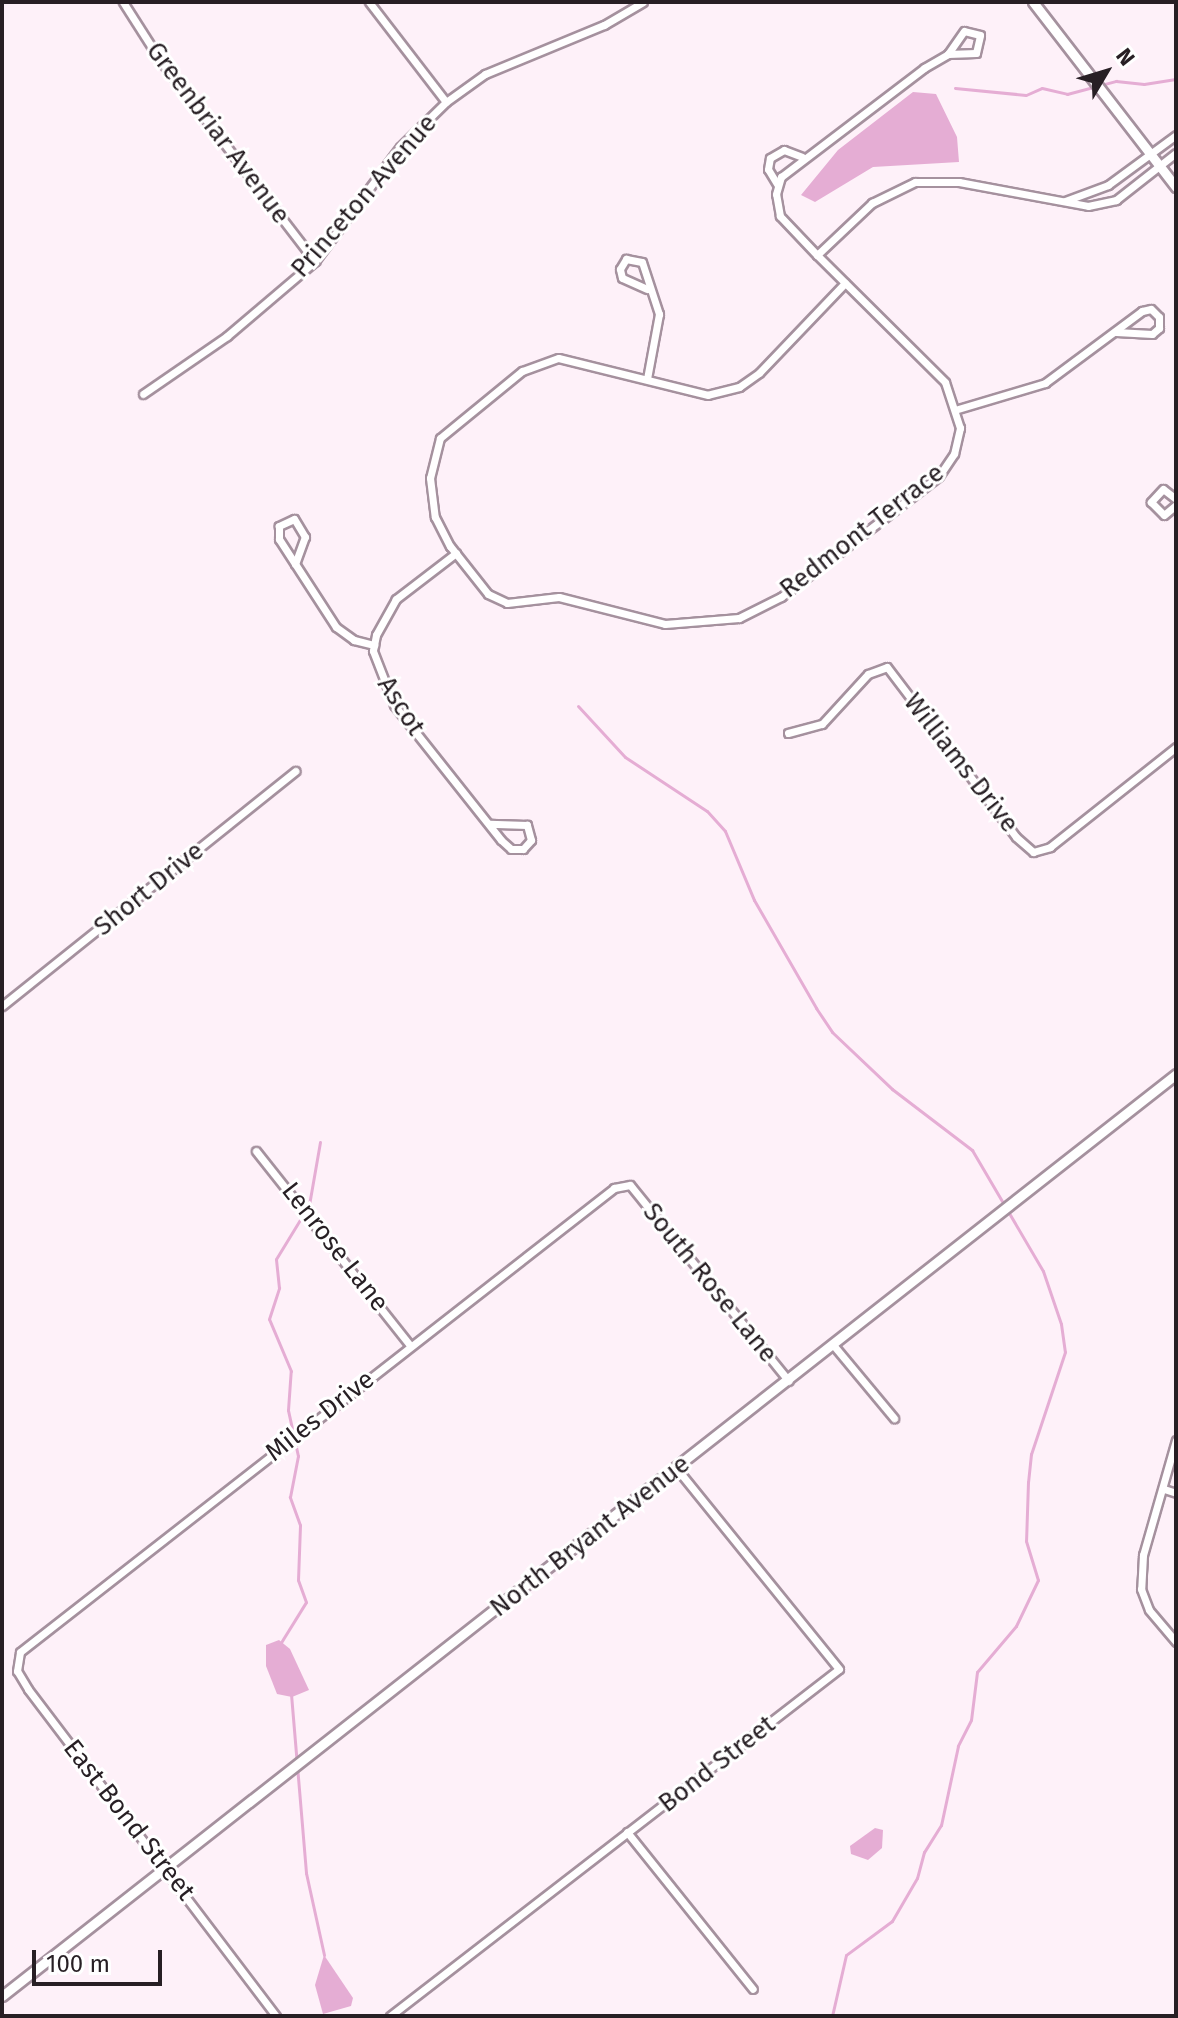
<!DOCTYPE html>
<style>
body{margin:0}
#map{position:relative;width:1178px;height:2018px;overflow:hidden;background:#fef1f9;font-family:"Fira Sans",sans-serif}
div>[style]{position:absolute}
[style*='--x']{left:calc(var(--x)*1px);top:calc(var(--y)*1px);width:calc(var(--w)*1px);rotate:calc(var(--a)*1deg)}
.water>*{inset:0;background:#e5add4}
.stream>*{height:3px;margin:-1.5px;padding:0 1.5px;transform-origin:1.5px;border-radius:1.5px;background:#e5add4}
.roads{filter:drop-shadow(2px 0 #a5919e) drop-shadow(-2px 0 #a5919e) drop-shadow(0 2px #a5919e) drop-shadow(0 -2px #a5919e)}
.street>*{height:7px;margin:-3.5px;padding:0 3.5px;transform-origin:3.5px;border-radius:3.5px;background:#fff}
.secondary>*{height:9px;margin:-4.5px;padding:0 4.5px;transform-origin:4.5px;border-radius:4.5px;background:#fff}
span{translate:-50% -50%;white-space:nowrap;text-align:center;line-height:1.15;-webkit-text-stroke:6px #fff;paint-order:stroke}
.street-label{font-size:26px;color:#271f24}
.frame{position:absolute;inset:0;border:4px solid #271f24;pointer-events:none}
.north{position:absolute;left:1066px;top:32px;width:80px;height:80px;-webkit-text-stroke:6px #fff;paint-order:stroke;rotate:52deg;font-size:22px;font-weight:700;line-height:32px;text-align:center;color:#271f24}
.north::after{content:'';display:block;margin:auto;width:28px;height:36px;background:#271f24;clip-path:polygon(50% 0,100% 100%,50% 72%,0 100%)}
.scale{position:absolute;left:32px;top:1950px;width:130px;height:36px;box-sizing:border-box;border:4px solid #271f24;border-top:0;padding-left:10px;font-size:24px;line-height:28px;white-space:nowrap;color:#271f24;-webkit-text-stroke:6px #fff;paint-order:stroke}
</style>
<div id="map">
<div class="water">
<div style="clip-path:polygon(913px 92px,936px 94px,957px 137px,959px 162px,873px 167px,815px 202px,801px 195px,838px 150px)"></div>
<div style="clip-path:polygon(279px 1640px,290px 1649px,309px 1690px,292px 1697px,277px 1694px,266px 1666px,266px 1645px)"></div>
<div style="clip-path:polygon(875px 1828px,883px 1830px,882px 1848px,868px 1860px,851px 1854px,850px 1846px)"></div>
<div style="clip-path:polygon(324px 1955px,353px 1998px,351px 2006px,323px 2014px,315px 1985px)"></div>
</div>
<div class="stream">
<div style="--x:955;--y:88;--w:71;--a:5.6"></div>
<div style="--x:1026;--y:95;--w:17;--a:-24"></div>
<div style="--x:1042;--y:88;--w:26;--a:13"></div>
<div style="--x:1067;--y:94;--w:51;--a:-14.9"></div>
<div style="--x:1116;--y:81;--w:28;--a:6"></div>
<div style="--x:1144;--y:84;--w:32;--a:-9"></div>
<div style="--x:578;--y:706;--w:69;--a:47.3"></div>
<div style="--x:625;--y:757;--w:98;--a:33.4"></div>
<div style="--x:707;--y:811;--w:27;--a:48"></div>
<div style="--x:725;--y:831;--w:75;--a:67.2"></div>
<div style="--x:754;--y:900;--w:125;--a:60.1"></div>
<div style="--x:816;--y:1008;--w:29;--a:56"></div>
<div style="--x:832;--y:1032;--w:83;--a:43.5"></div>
<div style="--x:892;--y:1089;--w:101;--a:37.3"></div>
<div style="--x:972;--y:1150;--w:140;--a:59.6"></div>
<div style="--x:1043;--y:1271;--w:56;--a:71.2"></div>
<div style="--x:1061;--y:1324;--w:28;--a:82"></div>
<div style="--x:1065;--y:1352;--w:108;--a:108.4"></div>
<div style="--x:1031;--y:1454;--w:28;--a:96"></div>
<div style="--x:1028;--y:1482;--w:59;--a:91.9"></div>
<div style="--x:1026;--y:1541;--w:41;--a:72.9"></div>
<div style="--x:1038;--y:1580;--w:51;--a:115.6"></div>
<div style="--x:1016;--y:1626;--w:60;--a:130.3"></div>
<div style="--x:977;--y:1672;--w:48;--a:97.1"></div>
<div style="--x:971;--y:1720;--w:29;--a:117"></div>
<div style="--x:958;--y:1746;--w:81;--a:102.1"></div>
<div style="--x:941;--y:1825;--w:32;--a:122"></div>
<div style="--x:924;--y:1852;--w:27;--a:105"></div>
<div style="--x:917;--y:1878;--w:50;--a:120.2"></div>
<div style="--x:892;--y:1921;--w:57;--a:143.5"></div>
<div style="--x:846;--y:1955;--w:63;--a:102.9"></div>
<div style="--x:280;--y:1644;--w:49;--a:-58.2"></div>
<div style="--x:306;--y:1602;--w:23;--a:-110"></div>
<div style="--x:298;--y:1580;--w:55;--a:-87.9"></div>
<div style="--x:300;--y:1525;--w:30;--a:-110"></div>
<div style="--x:290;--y:1497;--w:42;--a:-79"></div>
<div style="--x:298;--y:1456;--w:47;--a:-102.3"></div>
<div style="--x:288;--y:1410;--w:39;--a:-86"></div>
<div style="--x:291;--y:1371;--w:56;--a:-112.9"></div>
<div style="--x:269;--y:1319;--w:33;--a:-72"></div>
<div style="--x:279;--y:1288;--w:29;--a:-96"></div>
<div style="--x:276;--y:1259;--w:63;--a:-58.6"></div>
<div style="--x:309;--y:1205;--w:64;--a:-80.1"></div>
<div style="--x:291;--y:1694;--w:180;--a:85.2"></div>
<div style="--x:306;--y:1873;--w:84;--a:77.6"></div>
</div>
<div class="roads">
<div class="street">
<div style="--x:123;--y:2;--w:69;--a:57.5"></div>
<div style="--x:160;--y:60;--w:254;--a:52.4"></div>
<div style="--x:369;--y:2;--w:126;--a:52.4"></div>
<div style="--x:777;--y:184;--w:17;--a:-121"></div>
<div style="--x:768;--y:169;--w:11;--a:-80"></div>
<div style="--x:770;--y:158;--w:16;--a:-30"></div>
<div style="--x:784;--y:150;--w:19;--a:21"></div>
<div style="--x:1065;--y:201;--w:46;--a:-20.4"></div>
<div style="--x:1108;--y:185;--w:84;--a:-36.3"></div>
<div style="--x:817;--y:255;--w:54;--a:-133.5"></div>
<div style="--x:780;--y:216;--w:22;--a:-100"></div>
<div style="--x:776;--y:194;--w:18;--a:-74"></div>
<div style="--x:781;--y:177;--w:180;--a:-37.3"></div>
<div style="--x:924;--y:68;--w:28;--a:-30"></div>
<div style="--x:948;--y:54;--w:28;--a:-2"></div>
<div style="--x:976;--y:53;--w:18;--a:-77"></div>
<div style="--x:980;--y:35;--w:16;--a:-166"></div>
<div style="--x:964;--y:31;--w:28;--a:125"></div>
<div style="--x:845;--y:283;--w:124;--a:133.7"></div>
<div style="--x:759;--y:373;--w:24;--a:145"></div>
<div style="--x:739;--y:387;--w:32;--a:166"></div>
<div style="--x:708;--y:395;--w:154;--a:-166.1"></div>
<div style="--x:558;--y:358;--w:38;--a:160"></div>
<div style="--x:522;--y:371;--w:106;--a:140.7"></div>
<div style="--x:440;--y:438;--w:41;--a:104"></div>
<div style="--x:430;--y:478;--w:39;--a:83"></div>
<div style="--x:435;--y:517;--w:33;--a:63"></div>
<div style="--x:450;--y:546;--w:61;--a:51.6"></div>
<div style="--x:488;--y:594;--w:21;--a:25"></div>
<div style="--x:507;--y:603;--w:52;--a:-6.6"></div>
<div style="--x:559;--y:597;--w:109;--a:14.3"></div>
<div style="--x:665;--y:624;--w:74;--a:-4.6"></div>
<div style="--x:739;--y:618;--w:47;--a:-26.6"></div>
<div style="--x:781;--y:597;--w:199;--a:-37.4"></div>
<div style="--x:939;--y:476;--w:27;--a:-56"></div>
<div style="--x:954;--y:454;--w:27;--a:-77"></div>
<div style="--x:960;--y:428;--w:48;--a:-108.1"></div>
<div style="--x:945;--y:382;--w:180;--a:-135.2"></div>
<div style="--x:817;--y:255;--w:76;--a:-43.4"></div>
<div style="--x:872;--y:203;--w:48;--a:-26"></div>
<div style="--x:915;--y:182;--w:44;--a:0"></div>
<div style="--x:959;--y:182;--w:131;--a:10.5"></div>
<div style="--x:1088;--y:206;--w:29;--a:-12"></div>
<div style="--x:1116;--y:200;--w:76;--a:-38.1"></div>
<div style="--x:647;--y:289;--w:27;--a:-156"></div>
<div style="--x:622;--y:278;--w:9;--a:-103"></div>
<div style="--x:620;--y:269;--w:12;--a:-59"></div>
<div style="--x:626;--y:259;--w:16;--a:11"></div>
<div style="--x:642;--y:262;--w:55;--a:71.9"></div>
<div style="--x:659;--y:314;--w:66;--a:100.5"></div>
<div style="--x:143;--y:394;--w:102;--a:-34.6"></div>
<div style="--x:227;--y:336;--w:116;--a:-40.4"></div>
<div style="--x:315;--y:261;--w:142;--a:-53.3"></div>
<div style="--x:400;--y:147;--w:64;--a:-44.4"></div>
<div style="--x:446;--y:102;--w:48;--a:-35.7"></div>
<div style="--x:485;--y:74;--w:129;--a:-22.4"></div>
<div style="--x:604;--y:25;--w:45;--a:-30.5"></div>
<div style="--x:958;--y:409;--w:91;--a:-16.6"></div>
<div style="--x:1045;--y:383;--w:121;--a:-36.6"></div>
<div style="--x:1142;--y:311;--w:9;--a:-13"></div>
<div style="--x:1151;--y:309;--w:11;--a:45"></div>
<div style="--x:1159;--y:317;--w:11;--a:90"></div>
<div style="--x:1159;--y:328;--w:9;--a:139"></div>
<div style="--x:1152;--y:334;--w:36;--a:-177"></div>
<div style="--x:1176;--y:499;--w:16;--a:-142"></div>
<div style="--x:1163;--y:489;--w:18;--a:133"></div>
<div style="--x:1151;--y:502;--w:18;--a:45"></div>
<div style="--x:1164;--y:515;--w:16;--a:-40"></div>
<div style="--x:456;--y:553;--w:76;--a:142.5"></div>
<div style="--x:396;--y:599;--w:41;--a:119.1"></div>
<div style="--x:376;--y:635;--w:16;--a:101"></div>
<div style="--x:373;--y:651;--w:58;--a:68.7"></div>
<div style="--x:394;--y:705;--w:172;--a:51.6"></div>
<div style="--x:501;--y:840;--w:13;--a:42"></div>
<div style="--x:511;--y:849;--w:12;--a:0"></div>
<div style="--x:523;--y:849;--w:12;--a:-48"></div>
<div style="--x:531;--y:840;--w:16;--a:-105"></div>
<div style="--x:527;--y:825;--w:38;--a:-178"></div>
<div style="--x:295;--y:564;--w:29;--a:-70"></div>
<div style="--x:305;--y:537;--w:21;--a:-121"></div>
<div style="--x:294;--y:519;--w:17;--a:155"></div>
<div style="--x:279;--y:526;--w:13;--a:90"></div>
<div style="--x:279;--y:539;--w:105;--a:57.1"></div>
<div style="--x:336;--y:627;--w:22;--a:36"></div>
<div style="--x:354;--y:640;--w:21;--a:14"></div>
<div style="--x:788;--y:733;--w:35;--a:-15"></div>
<div style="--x:822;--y:724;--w:68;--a:-47.4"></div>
<div style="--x:868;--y:674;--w:20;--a:-20"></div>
<div style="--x:887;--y:667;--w:213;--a:52.8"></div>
<div style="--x:1016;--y:837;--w:23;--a:41"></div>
<div style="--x:1033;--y:852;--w:18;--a:-16"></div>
<div style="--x:1050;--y:847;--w:161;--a:-38.4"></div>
<div style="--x:2;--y:1006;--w:376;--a:-38.7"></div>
<div style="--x:256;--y:1151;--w:248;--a:51.6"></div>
<div style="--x:834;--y:1346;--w:94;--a:50.2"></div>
<div style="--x:1176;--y:1440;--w:120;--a:106"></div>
<div style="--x:1143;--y:1555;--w:34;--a:93"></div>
<div style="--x:1141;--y:1589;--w:22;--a:69"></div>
<div style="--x:1149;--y:1610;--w:42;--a:49.8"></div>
<div style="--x:1164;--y:1489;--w:13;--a:18"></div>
<div style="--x:627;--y:1832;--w:201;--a:51.3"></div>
<div style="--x:276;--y:2016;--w:410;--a:-127.2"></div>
<div style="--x:28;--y:1689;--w:21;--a:-121"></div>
<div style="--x:17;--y:1671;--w:19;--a:-81"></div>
<div style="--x:20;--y:1652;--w:754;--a:-37.99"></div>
<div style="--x:614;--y:1188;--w:16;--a:-11"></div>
<div style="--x:630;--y:1185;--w:252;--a:51"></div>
<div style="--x:390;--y:2016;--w:567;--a:-37.7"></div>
<div style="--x:839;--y:1669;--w:257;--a:-129"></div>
</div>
<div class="secondary">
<div style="--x:1033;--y:2;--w:234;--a:52.3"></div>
<div style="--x:2;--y:1996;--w:1493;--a:-38.14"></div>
</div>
</div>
<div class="street-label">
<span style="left:218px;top:133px;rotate:53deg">Greenbriar Avenue</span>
<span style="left:364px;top:196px;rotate:-49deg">Princeton Avenue</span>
<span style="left:862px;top:531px;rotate:-38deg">Redmont Terrace</span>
<span style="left:401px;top:706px;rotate:57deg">Ascot</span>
<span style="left:961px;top:763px;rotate:52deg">Williams Drive</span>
<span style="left:149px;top:889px;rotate:-39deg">Short Drive</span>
<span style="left:335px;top:1247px;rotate:52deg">Lenrose Lane</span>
<span style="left:710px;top:1283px;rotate:51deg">South Rose Lane</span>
<span style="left:320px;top:1416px;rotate:-38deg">Miles Drive</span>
<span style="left:590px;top:1536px;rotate:-38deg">North Bryant Avenue</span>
<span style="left:717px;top:1764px;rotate:-38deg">Bond Street</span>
<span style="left:129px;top:1820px;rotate:52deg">East Bond Street</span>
</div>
<div class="frame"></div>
<div class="north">N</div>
<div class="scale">100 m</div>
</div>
